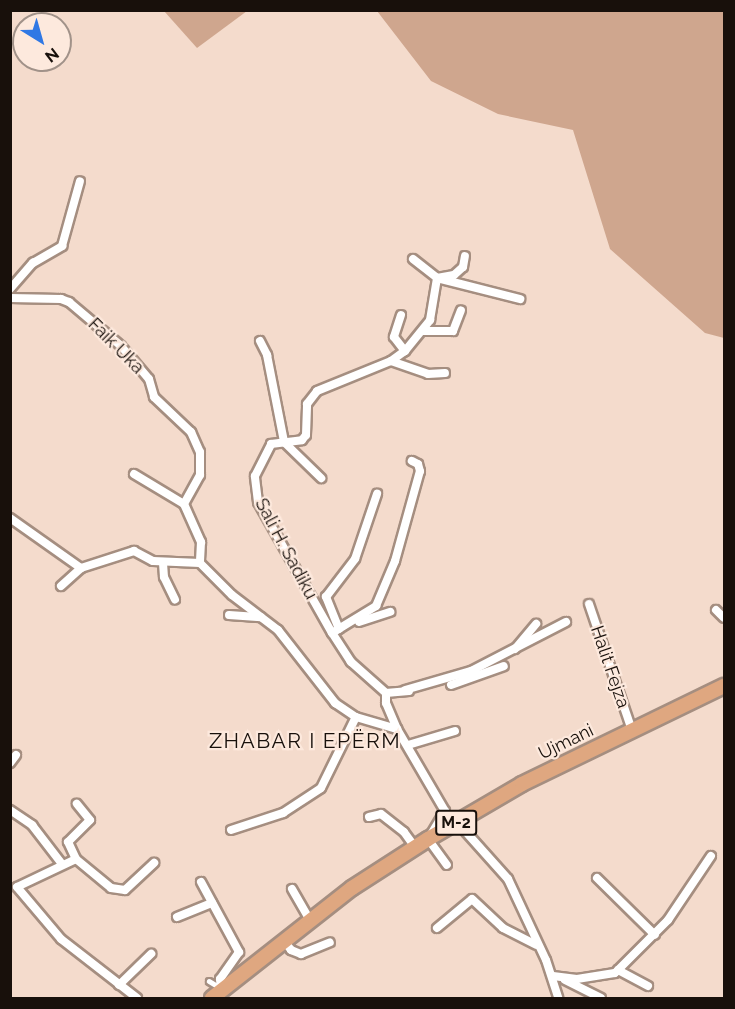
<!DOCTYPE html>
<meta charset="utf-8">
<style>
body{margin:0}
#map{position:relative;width:735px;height:1009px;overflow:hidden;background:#f4dbcc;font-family:Raleway,sans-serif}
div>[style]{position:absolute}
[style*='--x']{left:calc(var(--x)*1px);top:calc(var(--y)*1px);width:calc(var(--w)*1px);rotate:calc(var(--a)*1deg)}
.green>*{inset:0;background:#cfa68e}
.roads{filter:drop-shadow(2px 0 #a58e80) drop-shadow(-2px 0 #a58e80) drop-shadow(0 2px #a58e80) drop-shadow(0 -2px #a58e80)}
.lane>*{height:4.5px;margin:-2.25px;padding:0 2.25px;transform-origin:2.25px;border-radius:2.25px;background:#fff}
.street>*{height:8px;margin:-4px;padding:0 4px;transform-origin:4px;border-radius:4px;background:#fff}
.primary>*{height:14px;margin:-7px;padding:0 7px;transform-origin:7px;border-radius:7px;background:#dfa780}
span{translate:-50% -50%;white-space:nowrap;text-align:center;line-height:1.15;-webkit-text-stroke:4.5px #fde9dd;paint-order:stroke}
.shield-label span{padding:2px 4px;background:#fde9dd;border:2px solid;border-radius:4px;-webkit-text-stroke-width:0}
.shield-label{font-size:16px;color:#18100b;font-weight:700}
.street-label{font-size:18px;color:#18100b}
.quarter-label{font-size:21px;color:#18100b;letter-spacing:1.5px}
.frame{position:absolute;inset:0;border:12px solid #18100b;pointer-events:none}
.north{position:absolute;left:12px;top:12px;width:60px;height:60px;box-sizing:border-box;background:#fde9dd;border:2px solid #a19289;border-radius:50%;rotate:143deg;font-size:16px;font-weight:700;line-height:24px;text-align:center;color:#18100b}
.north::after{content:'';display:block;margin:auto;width:21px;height:27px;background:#3078e4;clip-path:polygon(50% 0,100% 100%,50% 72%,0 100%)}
</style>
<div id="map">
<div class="green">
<div style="clip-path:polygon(164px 11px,247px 11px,197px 48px)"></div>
<div style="clip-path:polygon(377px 11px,724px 11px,724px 338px,705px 333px,610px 249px,573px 130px,498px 114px,431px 81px)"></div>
</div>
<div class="roads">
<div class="lane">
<div style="--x:209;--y:981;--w:12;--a:31"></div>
</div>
<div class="street">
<div style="--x:413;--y:259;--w:31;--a:38"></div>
<div style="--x:437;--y:278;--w:86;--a:14.2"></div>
<div style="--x:10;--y:289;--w:35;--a:-49"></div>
<div style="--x:33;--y:263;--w:34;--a:-30"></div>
<div style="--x:62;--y:246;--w:67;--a:-74.5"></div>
<div style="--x:10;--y:298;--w:51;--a:1.1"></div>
<div style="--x:61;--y:299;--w:9;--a:21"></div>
<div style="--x:69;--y:302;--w:68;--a:40.2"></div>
<div style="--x:121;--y:346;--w:43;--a:49.7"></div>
<div style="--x:149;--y:379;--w:19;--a:74"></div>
<div style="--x:154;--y:397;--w:51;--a:43.4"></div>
<div style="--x:191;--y:432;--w:22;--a:66"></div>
<div style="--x:200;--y:452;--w:23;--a:90"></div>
<div style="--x:200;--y:475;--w:33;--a:119"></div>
<div style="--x:401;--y:315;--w:23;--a:108"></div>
<div style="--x:394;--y:337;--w:18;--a:52"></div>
<div style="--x:423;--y:331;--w:30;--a:0"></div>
<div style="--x:453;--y:331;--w:22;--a:-69"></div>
<div style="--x:260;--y:341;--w:16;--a:63"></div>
<div style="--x:267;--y:355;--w:89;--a:78.9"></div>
<div style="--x:284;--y:442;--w:52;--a:44.2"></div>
<div style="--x:391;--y:361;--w:39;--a:19"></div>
<div style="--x:428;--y:374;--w:17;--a:-3"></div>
<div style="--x:134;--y:474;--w:58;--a:31"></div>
<div style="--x:184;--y:504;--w:42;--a:65.9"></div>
<div style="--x:201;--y:542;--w:21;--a:93"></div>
<div style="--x:10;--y:518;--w:87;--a:35.2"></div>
<div style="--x:81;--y:568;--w:56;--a:-17.8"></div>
<div style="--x:134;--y:551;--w:21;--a:28"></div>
<div style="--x:153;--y:561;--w:47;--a:2.4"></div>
<div style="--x:200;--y:563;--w:45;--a:45"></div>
<div style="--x:232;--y:595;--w:58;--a:37.3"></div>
<div style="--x:278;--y:630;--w:93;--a:52"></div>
<div style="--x:335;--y:703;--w:25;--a:34"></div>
<div style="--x:356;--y:717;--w:43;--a:16.3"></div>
<div style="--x:163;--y:563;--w:14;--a:86"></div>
<div style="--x:164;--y:577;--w:25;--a:64"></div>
<div style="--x:61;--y:586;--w:27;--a:-42"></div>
<div style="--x:589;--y:604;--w:133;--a:71.2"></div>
<div style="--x:716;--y:610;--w:11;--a:45"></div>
<div style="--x:229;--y:615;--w:32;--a:4"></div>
<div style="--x:359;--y:622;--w:33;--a:-18"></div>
<div style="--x:339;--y:629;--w:35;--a:-112"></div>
<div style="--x:326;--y:597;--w:48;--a:-52.7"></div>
<div style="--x:355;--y:559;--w:69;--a:-71.3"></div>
<div style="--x:332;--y:633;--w:52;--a:-31.5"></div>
<div style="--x:376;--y:606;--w:49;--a:-67.1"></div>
<div style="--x:395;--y:561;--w:93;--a:-74.5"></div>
<div style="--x:420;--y:471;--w:7;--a:-106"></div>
<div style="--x:418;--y:464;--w:7;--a:-153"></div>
<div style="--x:515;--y:649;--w:33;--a:-50"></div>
<div style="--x:451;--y:685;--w:56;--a:-19.7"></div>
<div style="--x:405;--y:690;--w:69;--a:-16.1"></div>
<div style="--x:471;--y:671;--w:107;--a:-27.3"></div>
<div style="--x:386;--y:693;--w:47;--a:-138.5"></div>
<div style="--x:351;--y:662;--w:35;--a:-123"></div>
<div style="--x:332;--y:633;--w:150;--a:-119.5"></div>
<div style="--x:258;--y:502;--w:26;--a:-97"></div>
<div style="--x:255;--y:476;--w:36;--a:-63"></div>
<div style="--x:271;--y:444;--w:31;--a:-7"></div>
<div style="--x:302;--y:440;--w:6;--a:-51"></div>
<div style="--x:306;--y:435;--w:31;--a:-88"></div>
<div style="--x:307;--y:404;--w:16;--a:-52"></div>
<div style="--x:317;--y:391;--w:80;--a:-22.1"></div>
<div style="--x:391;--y:361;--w:17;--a:-36"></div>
<div style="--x:405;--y:351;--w:40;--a:-51"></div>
<div style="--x:430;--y:320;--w:43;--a:-80.5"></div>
<div style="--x:437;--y:278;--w:17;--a:-10"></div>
<div style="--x:454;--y:275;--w:12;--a:-42"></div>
<div style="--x:463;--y:267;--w:11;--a:-80"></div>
<div style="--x:386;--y:693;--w:10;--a:90"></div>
<div style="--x:386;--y:703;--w:28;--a:67"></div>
<div style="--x:397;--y:729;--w:95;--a:59.7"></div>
<div style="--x:445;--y:811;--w:33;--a:121"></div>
<div style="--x:428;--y:839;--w:32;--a:54"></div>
<div style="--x:386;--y:693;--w:23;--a:-5"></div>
<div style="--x:408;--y:745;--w:49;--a:-16.6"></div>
<div style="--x:10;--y:763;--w:10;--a:-53"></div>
<div style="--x:10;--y:810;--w:27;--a:34"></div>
<div style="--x:32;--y:825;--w:49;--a:52.4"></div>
<div style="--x:369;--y:817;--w:12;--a:-14"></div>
<div style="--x:381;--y:814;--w:29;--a:38"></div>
<div style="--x:404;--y:832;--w:19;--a:54"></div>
<div style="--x:460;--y:820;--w:13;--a:63"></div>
<div style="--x:466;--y:832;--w:63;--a:48.2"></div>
<div style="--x:508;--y:879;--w:89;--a:64.9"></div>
<div style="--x:546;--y:960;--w:40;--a:72"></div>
<div style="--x:231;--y:830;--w:55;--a:-18.1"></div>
<div style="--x:283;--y:813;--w:45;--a:-33.3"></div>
<div style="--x:321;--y:788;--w:79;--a:-63.8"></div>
<div style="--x:76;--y:859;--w:19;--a:-115"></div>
<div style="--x:68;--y:842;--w:31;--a:-45"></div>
<div style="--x:90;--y:820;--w:21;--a:-129"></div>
<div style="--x:597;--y:878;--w:81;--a:44.5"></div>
<div style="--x:201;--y:882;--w:80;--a:61.5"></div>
<div style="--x:239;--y:952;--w:33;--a:125"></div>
<div style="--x:220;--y:979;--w:11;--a:85"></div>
<div style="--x:292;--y:889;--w:36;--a:60"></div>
<div style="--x:177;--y:917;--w:38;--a:-22"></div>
<div style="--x:437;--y:928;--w:45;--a:-39.6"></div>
<div style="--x:472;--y:899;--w:42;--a:43.1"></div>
<div style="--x:503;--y:928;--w:37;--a:27"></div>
<div style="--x:283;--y:940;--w:13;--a:51"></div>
<div style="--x:291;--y:950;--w:11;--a:22"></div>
<div style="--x:301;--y:954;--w:31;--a:-22"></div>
<div style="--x:618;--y:970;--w:34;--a:28"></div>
<div style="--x:553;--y:976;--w:24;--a:7"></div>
<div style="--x:577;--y:979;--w:38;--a:-9"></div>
<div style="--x:615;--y:973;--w:75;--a:-45"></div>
<div style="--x:668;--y:920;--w:77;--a:-56.1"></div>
<div style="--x:565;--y:980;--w:40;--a:26.6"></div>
<div style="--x:119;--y:985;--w:45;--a:-44.1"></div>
<div style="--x:137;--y:998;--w:96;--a:-142.2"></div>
<div style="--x:61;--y:939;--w:68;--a:-130.2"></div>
<div style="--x:17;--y:887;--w:65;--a:-25.4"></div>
<div style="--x:76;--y:859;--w:45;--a:39.6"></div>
<div style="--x:111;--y:888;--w:14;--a:8"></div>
<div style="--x:125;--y:890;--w:40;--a:-43"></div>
</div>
<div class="primary">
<div style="--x:212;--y:998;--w:178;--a:-38.2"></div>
<div style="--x:352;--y:888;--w:90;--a:-32.8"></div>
<div style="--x:428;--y:839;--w:109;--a:-30.3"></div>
<div style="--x:522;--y:784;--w:225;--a:-25.9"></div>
</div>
</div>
<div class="shield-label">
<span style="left:456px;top:823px">M-2</span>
</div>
<div class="street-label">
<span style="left:116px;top:346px;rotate:45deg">Faik Uka</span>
<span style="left:286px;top:549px;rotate:62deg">Sali H. Sadiku</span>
<span style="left:610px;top:667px;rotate:71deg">Halit Fejza</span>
<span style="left:566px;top:742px;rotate:-26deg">Ujmani</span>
</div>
<div class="quarter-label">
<span style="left:305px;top:741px">ZHABAR I EPËRM</span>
</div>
<div class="frame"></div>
<div class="north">N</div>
</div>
